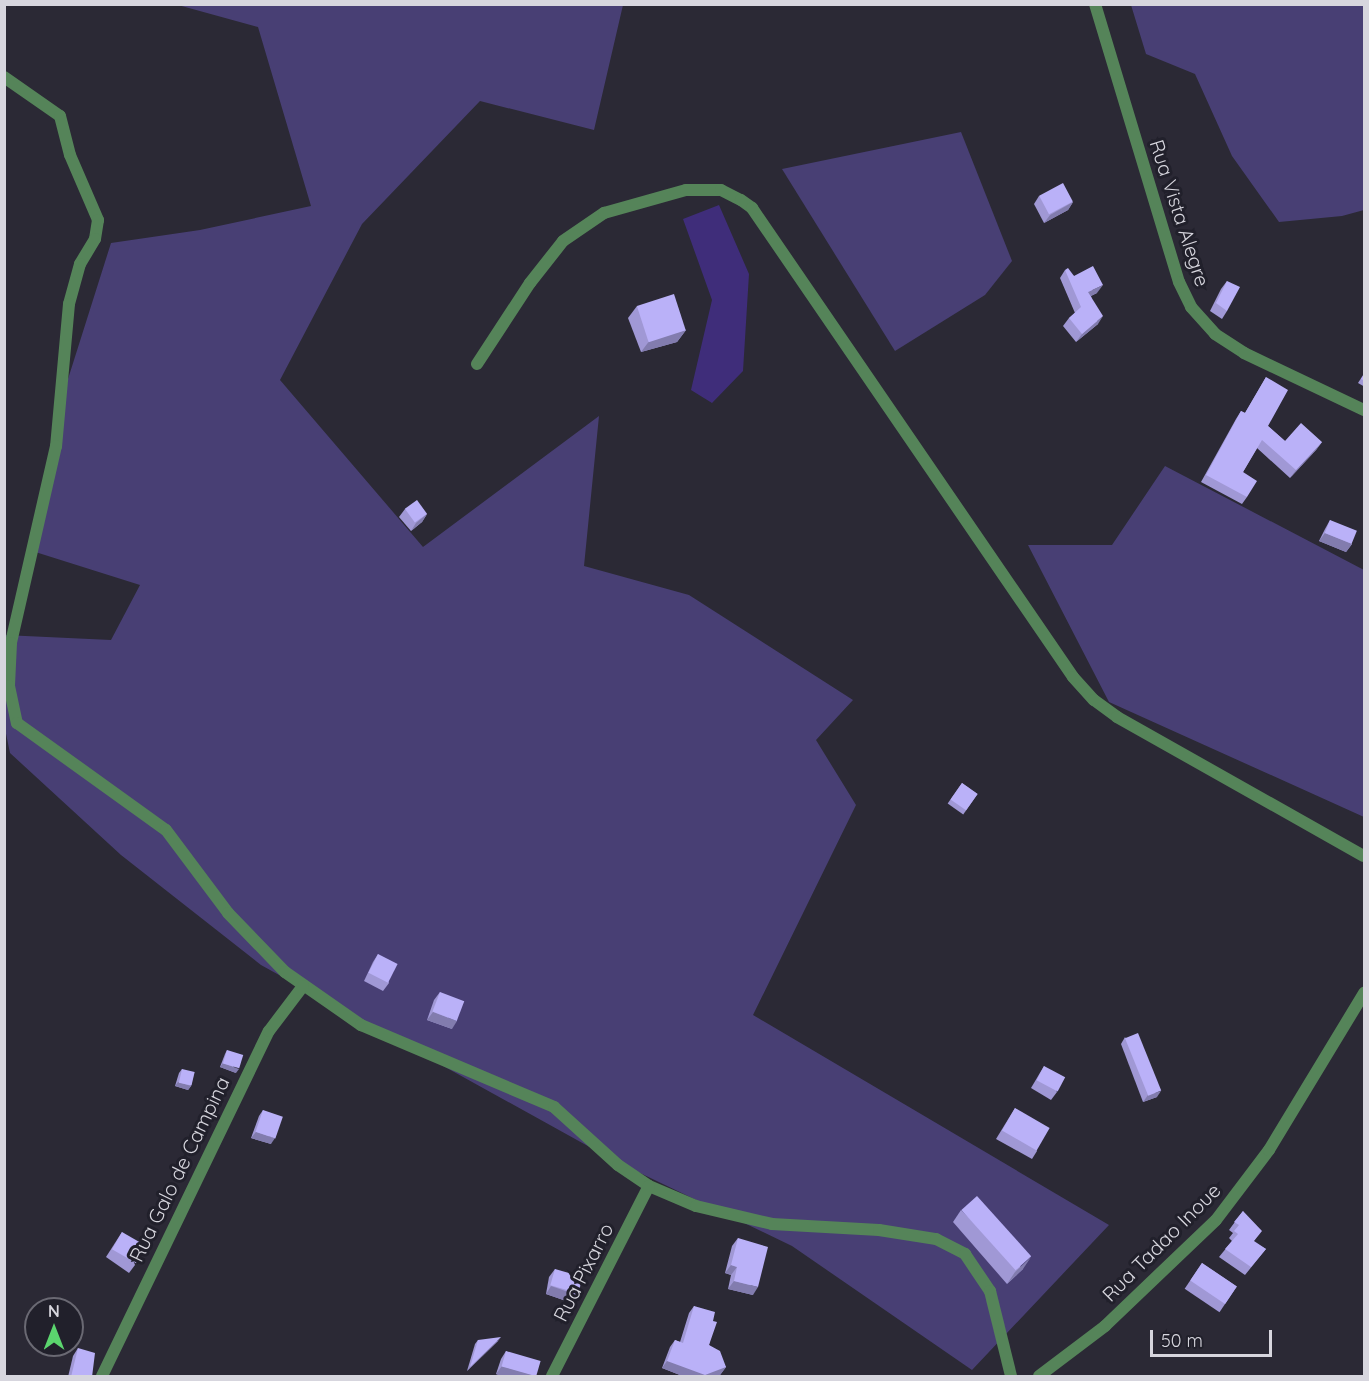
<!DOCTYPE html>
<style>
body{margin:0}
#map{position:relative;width:1369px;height:1381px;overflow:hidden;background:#2b2935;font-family:Quicksand,sans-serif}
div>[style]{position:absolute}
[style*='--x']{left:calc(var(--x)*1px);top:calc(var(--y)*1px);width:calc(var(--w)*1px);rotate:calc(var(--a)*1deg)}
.green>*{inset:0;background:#483f74}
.water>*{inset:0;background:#3f2d7a}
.minor>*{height:12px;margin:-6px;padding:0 6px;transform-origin:6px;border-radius:6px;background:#558459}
.tertiary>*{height:12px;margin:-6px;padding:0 6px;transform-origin:6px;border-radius:6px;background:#558459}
.wall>*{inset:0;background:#a098d5;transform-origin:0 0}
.shaded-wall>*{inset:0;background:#827cae}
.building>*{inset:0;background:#bab1f8;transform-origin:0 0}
span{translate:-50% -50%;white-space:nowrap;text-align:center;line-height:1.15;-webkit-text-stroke:6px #21202b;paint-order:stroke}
.street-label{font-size:20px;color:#d7d6de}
.frame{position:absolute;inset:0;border:6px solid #d7d6de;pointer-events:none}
.north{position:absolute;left:24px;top:1297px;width:60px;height:60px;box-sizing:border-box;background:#21202b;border:2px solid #6a6973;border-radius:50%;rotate:0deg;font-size:16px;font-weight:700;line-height:24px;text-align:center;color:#d7d6de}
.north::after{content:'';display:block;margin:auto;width:21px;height:27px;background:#5bd56e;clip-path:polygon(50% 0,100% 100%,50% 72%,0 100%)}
.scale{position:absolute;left:1150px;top:1330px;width:122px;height:27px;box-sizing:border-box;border:3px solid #d7d6de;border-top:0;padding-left:8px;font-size:18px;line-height:21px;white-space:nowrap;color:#d7d6de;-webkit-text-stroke:4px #21202b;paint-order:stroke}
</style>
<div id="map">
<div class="green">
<div style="clip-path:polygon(178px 5px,623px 5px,594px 130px,480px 101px,362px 224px,280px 380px,423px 547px,599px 416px,584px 566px,689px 595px,853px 700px,816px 740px,856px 805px,753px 1015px,1109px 1225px,972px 1370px,792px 1246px,613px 1160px,261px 965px,121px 855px,10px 753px,4px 724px,4px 635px,111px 640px,140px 585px,29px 550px,68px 379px,111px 243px,200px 230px,311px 206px,258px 27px)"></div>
<div style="clip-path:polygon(1131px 5px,1364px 5px,1364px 210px,1342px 216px,1279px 222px,1232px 156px,1195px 74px,1146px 54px)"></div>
<div style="clip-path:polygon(961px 132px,1012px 261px,985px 295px,895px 351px,782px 169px)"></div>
<div style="clip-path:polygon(1165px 466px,1364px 570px,1364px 817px,1109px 702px,1028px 545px,1112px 545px)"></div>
</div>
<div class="water">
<div style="clip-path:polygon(719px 205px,749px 274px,743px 371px,712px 403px,691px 390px,712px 300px,683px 219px)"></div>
</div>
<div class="minor">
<div style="--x:1095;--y:4;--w:290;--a:73.2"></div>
<div style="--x:1179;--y:282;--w:28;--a:64"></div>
<div style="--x:1191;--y:307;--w:36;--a:48"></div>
<div style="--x:1215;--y:334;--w:35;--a:33"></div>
<div style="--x:1244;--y:353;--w:133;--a:25.4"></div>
<div style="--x:4;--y:77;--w:68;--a:34.9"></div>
<div style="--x:60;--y:116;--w:40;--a:75.6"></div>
<div style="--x:70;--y:155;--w:71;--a:66.7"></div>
<div style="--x:98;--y:220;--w:19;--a:99"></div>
<div style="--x:95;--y:239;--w:29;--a:121"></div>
<div style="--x:80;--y:264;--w:41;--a:105.4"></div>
<div style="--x:69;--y:304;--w:143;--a:95.2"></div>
<div style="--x:56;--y:446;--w:202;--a:102.9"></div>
<div style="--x:11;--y:643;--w:43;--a:92.7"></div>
<div style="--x:9;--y:686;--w:38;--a:78"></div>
<div style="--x:17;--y:723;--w:183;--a:35.7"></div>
<div style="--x:166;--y:830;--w:104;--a:53.2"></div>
<div style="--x:228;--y:913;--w:82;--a:46"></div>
<div style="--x:285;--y:972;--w:93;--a:34.9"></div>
<div style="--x:361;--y:1025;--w:210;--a:23"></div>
<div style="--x:554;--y:1107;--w:86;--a:42.2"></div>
<div style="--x:618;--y:1165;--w:37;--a:34"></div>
<div style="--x:649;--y:1186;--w:51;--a:23.1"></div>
<div style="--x:696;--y:1206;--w:78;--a:13.3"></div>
<div style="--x:772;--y:1224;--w:107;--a:3.2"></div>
<div style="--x:879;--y:1230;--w:58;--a:9"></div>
<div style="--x:936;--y:1239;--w:33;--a:27"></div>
<div style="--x:965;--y:1254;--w:45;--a:56"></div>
<div style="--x:990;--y:1291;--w:88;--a:76.1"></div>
<div style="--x:477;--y:364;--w:97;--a:-56.8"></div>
<div style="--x:530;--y:283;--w:53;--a:-51.8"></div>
<div style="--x:563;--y:241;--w:50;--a:-34.3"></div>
<div style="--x:604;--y:213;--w:85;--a:-15.7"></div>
<div style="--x:686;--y:190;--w:35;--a:0"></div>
<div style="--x:721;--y:190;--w:22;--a:27"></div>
<div style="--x:741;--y:200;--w:14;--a:36"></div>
<div style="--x:752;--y:208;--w:568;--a:55.61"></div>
<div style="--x:1073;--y:677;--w:31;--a:48"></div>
<div style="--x:1094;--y:700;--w:29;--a:36"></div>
<div style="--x:1117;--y:717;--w:283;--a:29.4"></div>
<div style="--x:102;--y:1376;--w:383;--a:-64.2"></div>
<div style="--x:269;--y:1031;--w:56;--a:-52.9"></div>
<div style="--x:552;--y:1376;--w:213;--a:-63"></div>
</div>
<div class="tertiary">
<div style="--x:1039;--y:1376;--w:83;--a:-37.1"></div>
<div style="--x:1105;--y:1326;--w:153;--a:-43.7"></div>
<div style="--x:1216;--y:1220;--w:88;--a:-52.9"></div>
<div style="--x:1269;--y:1150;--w:184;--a:-58.8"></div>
</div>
<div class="wall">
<div style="clip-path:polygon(1039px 196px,1073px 202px,1068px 210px,1044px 223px,1034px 204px)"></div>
<div style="clip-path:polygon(1065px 270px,1074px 276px,1097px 293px,1091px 296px,1098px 324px,1076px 342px,1063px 326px,1069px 318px,1075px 313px,1060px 278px)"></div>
<div style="clip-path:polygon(1227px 281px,1227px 311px,1222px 319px,1210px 311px,1221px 289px)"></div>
<div style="clip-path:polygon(637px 306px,686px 330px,677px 342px,641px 352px,628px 318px)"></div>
<div style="clip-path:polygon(1365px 372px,1365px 387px,1358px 383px)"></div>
<div style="clip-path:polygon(1266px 377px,1268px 426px,1285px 441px,1322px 442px,1316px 450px,1290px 478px,1257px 448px,1243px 472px,1247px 497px,1242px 504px,1201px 482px,1236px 419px,1241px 411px,1245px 413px)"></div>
<div style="clip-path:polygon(405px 509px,427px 514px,422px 522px,411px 531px,399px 517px)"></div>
<div style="clip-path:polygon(1330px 520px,1352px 544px,1346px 552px,1319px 541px,1325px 529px)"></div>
<div style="left:962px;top:783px;width:19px;height:25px;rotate:35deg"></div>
<div style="clip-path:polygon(378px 954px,389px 983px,383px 991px,364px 981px,373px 962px)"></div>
<div style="clip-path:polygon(440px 992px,452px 1029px,427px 1020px,434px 1000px)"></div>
<div style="clip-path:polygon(1125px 1037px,1157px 1097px,1143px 1102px,1121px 1044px)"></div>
<div style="clip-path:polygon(227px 1050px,236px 1073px,220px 1067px,225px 1054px)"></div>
<div style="clip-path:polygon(1044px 1066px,1057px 1092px,1051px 1100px,1031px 1088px)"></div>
<div style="clip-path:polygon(182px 1069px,191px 1086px,188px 1090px,175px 1086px,179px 1073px)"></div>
<div style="clip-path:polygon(1015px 1108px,1037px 1151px,1032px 1159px,996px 1139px)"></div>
<div style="clip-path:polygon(263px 1110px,271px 1144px,251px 1138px,259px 1116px)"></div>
<div style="clip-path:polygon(961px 1210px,1023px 1269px,1007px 1284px,953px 1222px)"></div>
<div style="clip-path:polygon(1243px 1211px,1254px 1242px,1266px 1249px,1245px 1275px,1219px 1257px,1232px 1241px,1229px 1238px,1233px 1233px,1229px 1230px)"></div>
<div style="clip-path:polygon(122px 1232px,135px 1265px,129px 1273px,106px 1257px)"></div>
<div style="clip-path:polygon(738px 1238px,753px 1295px,728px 1289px,731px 1275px,725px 1273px,732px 1246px)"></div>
<div style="left:1202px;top:1263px;width:42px;height:31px;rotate:34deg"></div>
<div style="clip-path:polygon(555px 1269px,577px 1295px,572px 1303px,546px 1294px,549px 1277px)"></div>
<div style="clip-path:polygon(694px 1306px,713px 1321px,709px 1345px,726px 1367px,720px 1375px,715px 1377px,685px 1377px,662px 1368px,670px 1347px,675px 1340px,680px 1342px,689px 1313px)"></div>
<div style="clip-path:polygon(478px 1340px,498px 1341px,467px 1371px,475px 1344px)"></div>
<div style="clip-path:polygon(78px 1348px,92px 1377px,68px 1377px,73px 1356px)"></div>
<div style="clip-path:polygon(506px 1351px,537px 1377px,504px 1377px,496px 1374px,501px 1359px)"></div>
</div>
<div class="shaded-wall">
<div style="clip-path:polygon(1073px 202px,1068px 210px,1044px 223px,1050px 215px)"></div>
<div style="clip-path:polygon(1103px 285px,1097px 293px,1082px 300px,1088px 292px)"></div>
<div style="clip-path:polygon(1103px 316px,1098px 324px,1076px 342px,1082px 334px)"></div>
<div style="clip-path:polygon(686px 330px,677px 342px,641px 352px,650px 340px)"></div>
<div style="clip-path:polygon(1322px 442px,1316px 450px,1290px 478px,1296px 470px)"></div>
<div style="clip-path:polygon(427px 514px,422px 522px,411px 531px,416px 523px)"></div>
<div style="clip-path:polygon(1325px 533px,1352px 544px,1346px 552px,1319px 541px)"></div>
<div style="clip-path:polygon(433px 1012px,457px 1021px,452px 1029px,427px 1020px)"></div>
<div style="clip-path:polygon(223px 1063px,239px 1069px,236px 1073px,220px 1067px)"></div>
<div style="clip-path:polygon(178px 1082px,191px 1086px,188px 1090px,175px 1086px)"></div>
<div style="clip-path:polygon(1161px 1091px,1157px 1097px,1143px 1102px,1148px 1095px)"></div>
<div style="clip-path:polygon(256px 1132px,275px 1138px,271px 1144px,251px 1138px)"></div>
<div style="clip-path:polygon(1031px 1257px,1023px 1269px,1007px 1284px,1015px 1272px)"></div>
<div style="clip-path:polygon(731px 1265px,737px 1267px,731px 1275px,725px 1273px)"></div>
<div style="clip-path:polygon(734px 1281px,758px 1287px,753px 1295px,728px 1289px)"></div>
<div style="clip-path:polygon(551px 1286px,577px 1295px,572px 1303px,546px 1294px)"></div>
<div style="clip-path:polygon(501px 1337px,498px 1341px,467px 1371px,470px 1367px)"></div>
<div style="clip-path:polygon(667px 1361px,726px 1367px,720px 1375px,715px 1377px,685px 1377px,662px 1368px)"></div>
<div style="clip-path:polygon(502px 1366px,537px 1376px,504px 1377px,496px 1374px)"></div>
</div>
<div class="building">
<div style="left:1063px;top:183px;width:21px;height:27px;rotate:62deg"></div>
<div style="clip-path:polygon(1093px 266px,1103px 285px,1088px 292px,1103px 316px,1082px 334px,1069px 318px,1081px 307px,1065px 270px,1068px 268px,1074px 276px)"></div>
<div style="clip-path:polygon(1227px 281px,1240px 287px,1227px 311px,1216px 303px)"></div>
<div style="left:674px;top:294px;width:38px;height:39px;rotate:72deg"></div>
<div style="clip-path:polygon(1365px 373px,1365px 381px,1361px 379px)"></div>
<div style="clip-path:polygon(1266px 377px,1288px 390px,1268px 426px,1285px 441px,1301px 423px,1322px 442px,1296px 470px,1262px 440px,1243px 472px,1257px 481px,1247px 497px,1206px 475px,1241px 411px,1245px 413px)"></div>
<div style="left:417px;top:500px;width:17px;height:15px;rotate:54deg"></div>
<div style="left:1330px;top:520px;width:29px;height:14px;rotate:22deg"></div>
<div style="left:962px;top:783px;width:19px;height:20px;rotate:35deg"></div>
<div style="left:378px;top:954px;width:22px;height:21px;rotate:27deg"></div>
<div style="left:440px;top:992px;width:26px;height:21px;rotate:21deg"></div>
<div style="left:1138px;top:1033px;width:62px;height:14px;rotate:68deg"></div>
<div style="left:227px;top:1050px;width:17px;height:14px;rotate:17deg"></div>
<div style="left:1044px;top:1066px;width:24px;height:16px;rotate:28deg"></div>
<div style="left:182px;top:1069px;width:13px;height:14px;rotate:13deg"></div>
<div style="left:1015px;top:1108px;width:40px;height:26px;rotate:30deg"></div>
<div style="left:263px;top:1110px;width:21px;height:23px;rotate:19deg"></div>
<div style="left:977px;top:1196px;width:81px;height:21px;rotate:48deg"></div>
<div style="clip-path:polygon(1243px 1211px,1262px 1231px,1254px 1241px,1266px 1249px,1251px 1267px,1225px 1249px,1238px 1234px,1234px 1231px,1239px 1225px,1234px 1222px)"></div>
<div style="left:122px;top:1232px;width:28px;height:20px;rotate:30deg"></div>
<div style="clip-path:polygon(738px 1238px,768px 1247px,758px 1287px,734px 1281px,737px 1267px,731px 1265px)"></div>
<div style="left:1202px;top:1263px;width:42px;height:21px;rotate:34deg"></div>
<div style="left:555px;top:1269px;width:29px;height:17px;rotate:16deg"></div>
<div style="clip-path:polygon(694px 1306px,715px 1312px,713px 1321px,717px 1322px,709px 1345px,720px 1351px,726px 1367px,705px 1375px,667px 1361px,675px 1340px,683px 1343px)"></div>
<div style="clip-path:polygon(501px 1337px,470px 1367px,478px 1340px)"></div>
<div style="clip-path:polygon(78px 1348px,95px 1353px,92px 1377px,71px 1377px)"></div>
<div style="left:506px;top:1351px;width:36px;height:16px;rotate:16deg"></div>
</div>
<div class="street-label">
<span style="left:1180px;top:213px;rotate:72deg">Rua Vista Alegre</span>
<span style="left:179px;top:1169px;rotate:-64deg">Rua Galo de Campina</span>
<span style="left:1161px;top:1242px;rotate:-45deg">Rua Tadao Inoue</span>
<span style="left:583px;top:1272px;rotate:-63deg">Rua Pixarro</span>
</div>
<div class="frame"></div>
<div class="north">N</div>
<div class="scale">50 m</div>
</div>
